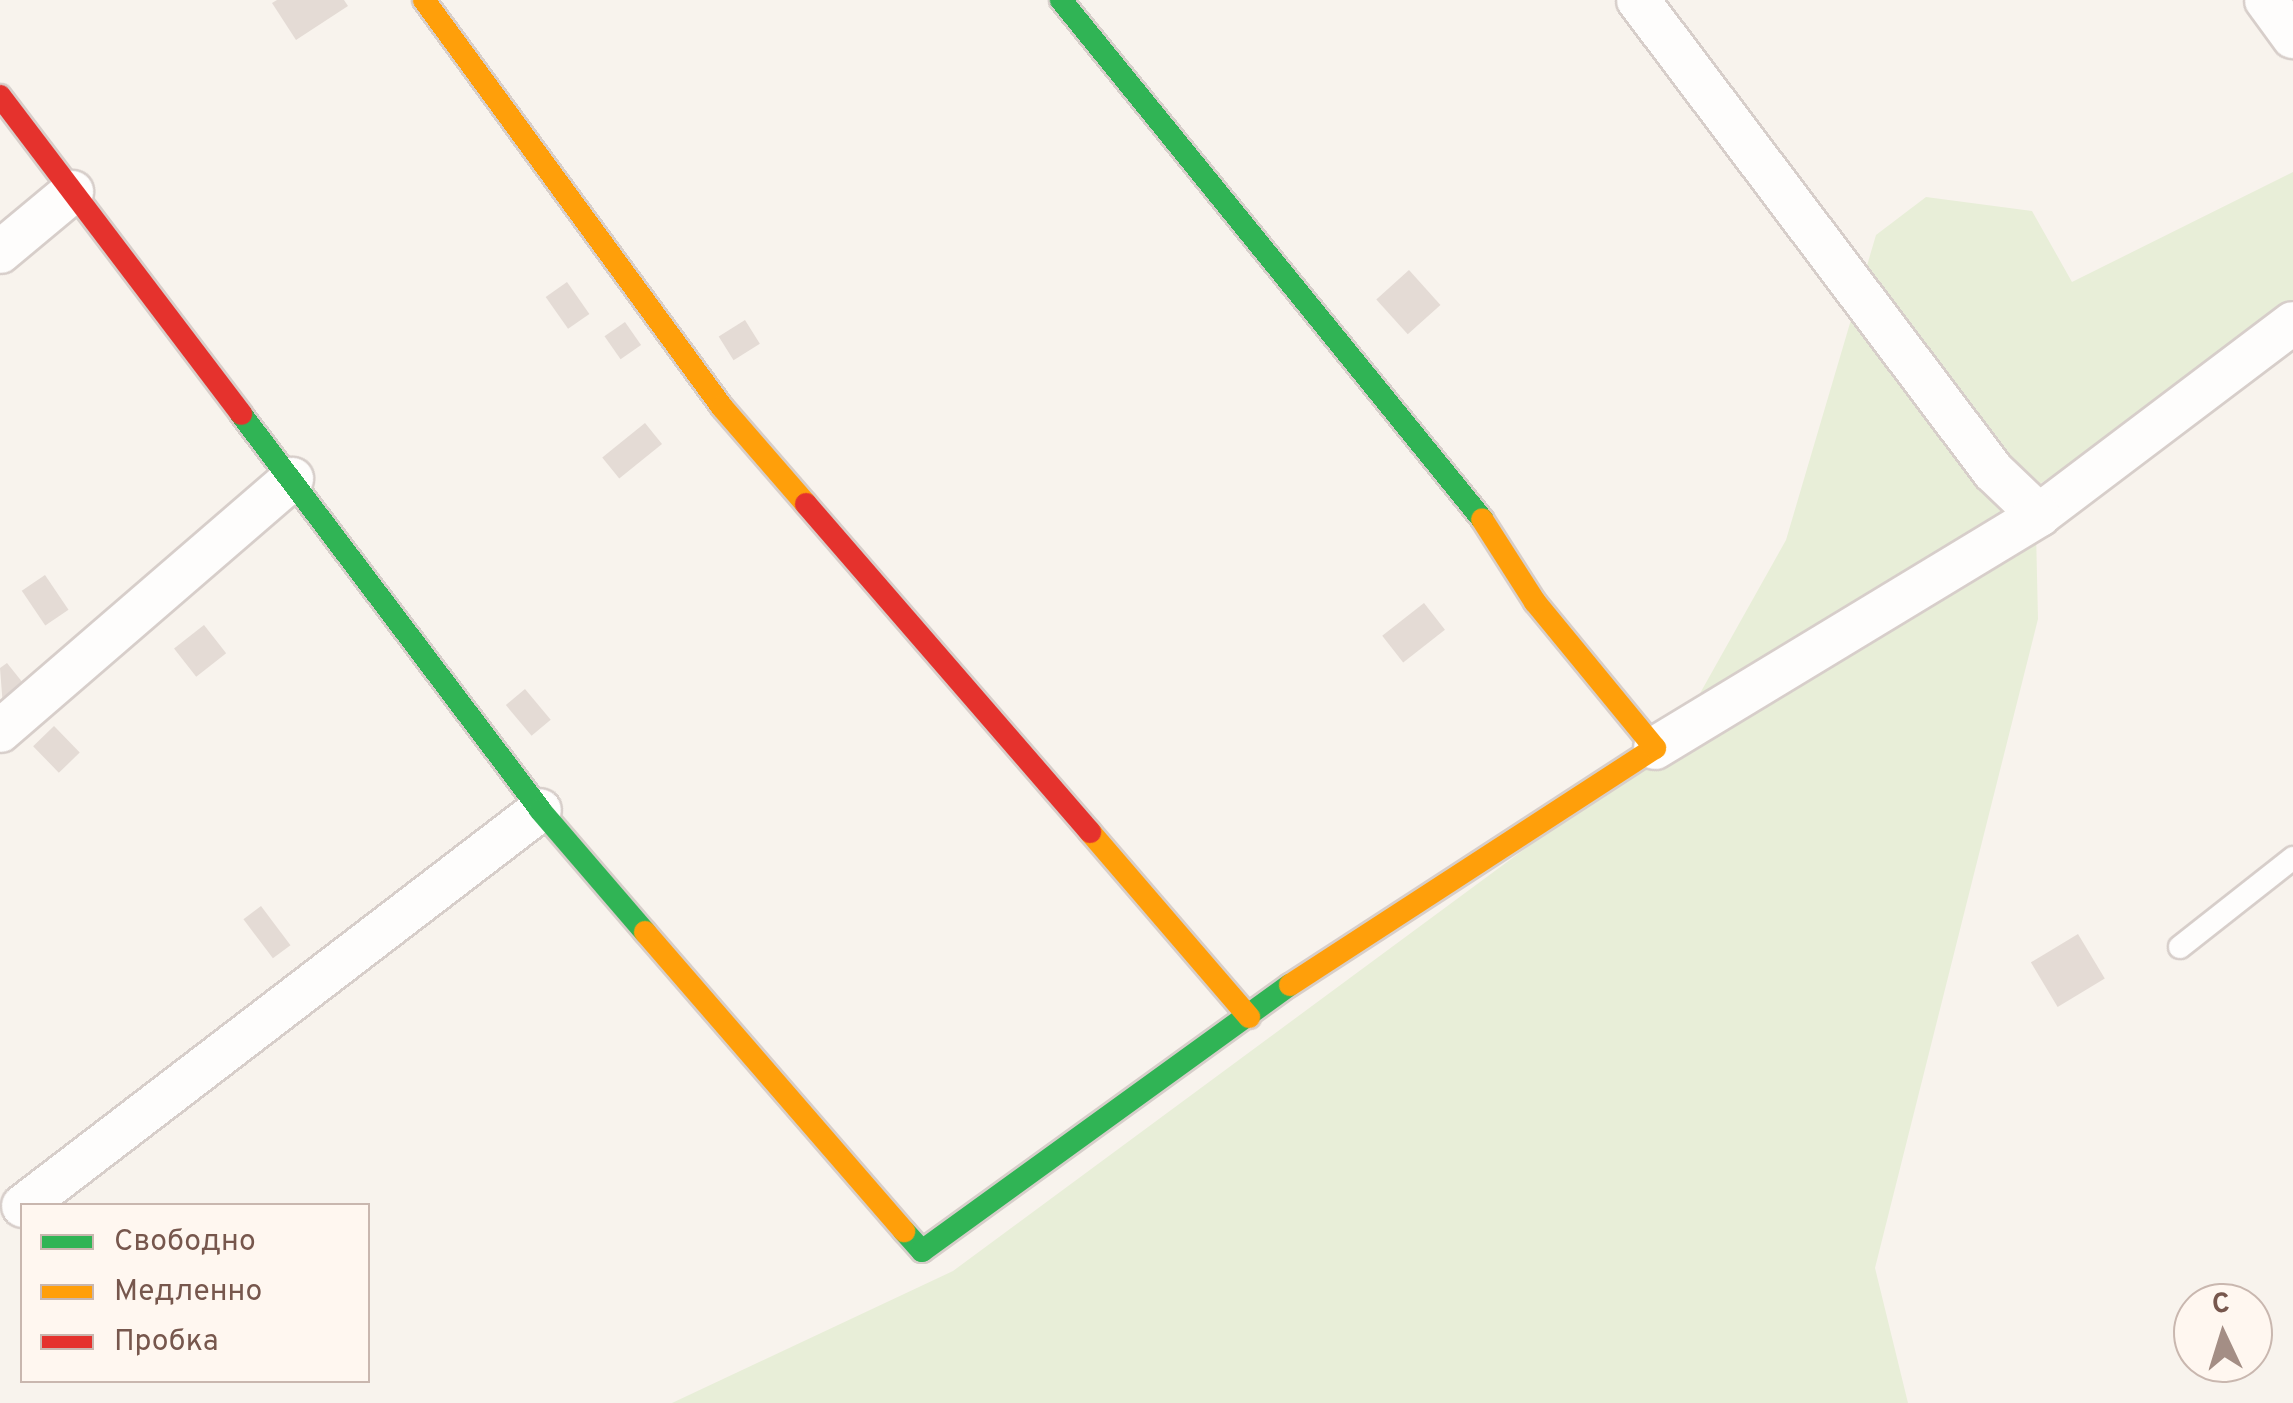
<!DOCTYPE html>
<meta charset="utf-8">
<style>
body{margin:0}
#map{position:relative;width:2293px;height:1403px;overflow:hidden;background:#f8f3ed;font-family:Overpass,sans-serif}
div>[style]{position:absolute}
[style*='--x']{left:calc(var(--x)*1px);top:calc(var(--y)*1px);width:calc(var(--w)*1px);rotate:calc(var(--a)*1deg)}
.green>*{inset:0;background:#e8eed8}
.building>*{inset:0;background:#e4dbd5;transform-origin:0 0}
.roads{filter:drop-shadow(2px 0 #d7ceca) drop-shadow(-2px 0 #d7ceca) drop-shadow(0 2px #d7ceca) drop-shadow(0 -2px #d7ceca)}
.lane>*{height:22px;margin:-11px;padding:0 11px;transform-origin:11px;border-radius:11px;background:#fefdfc}
.street>*{height:42px;margin:-21px;padding:0 21px;transform-origin:21px;border-radius:21px;background:#fefdfc}
.fast>*{height:22px;margin:-11px;padding:0 11px;transform-origin:11px;border-radius:11px;background:#30b455}
.slow>*{height:22px;margin:-11px;padding:0 11px;transform-origin:11px;border-radius:11px;background:#ff9f0a}
.jam>*{height:22px;margin:-11px;padding:0 11px;transform-origin:11px;border-radius:11px;background:#e5322d}
span{translate:-50% -50%;white-space:nowrap;text-align:center;line-height:1.15;-webkit-text-stroke:8px #fff7f0;paint-order:stroke}
.legend{position:absolute;left:20px;top:1203px;width:350px;height:180px;box-sizing:border-box;background:#fff7f0;border:2px solid #c9b7af;margin:0;padding:12px 18px;list-style:none;font-size:30px;color:#77574d}
.legend li{display:flex;align-items:center;gap:20px;height:50px}
.legend b{width:50px;border:2px solid #c9b7af}
.north{position:absolute;left:2173px;top:1283px;width:100px;height:100px;box-sizing:border-box;background:#fff7f0;border:2px solid #c9b7af;border-radius:50%;rotate:356deg;font-size:28px;font-weight:700;line-height:40px;text-align:center;color:#77574d}
.north::after{content:'';display:block;margin:auto;width:35px;height:45px;background:#a48e85;clip-path:polygon(50% 0,100% 100%,50% 72%,0 100%)}
</style>
<div id="map">
<div class="green">
<div style="clip-path:polygon(2293px 172px,2293px 321px,2035px 487px,2038px 619px,1875px 1268px,1908px 1403px,672px 1403px,953px 1271px,1675px 738px,1786px 540px,1876px 235px,1926px 197px,2032px 211px,2072px 282px)"></div>
</div>
<div class="building">
<div style="clip-path:polygon(277px 0,344px 0,348px 6px,296px 40px,272px 3px)"></div>
<div style="left:1409px;top:270px;width:47px;height:44px;rotate:48deg"></div>
<div style="left:567px;top:282px;width:39px;height:26px;rotate:55deg"></div>
<div style="left:745px;top:320px;width:28px;height:31px;rotate:58deg"></div>
<div style="left:625px;top:322px;width:28px;height:25px;rotate:55deg"></div>
<div style="left:645px;top:423px;width:27px;height:55px;rotate:51deg"></div>
<div style="left:45px;top:575px;width:42px;height:28px;rotate:56deg"></div>
<div style="left:1424px;top:603px;width:34px;height:53px;rotate:52deg"></div>
<div style="left:204px;top:625px;width:36px;height:38px;rotate:52deg"></div>
<div style="clip-path:polygon(7px 663px,27px 688px,3px 707px,0 668px)"></div>
<div style="left:525px;top:689px;width:40px;height:25px;rotate:50deg"></div>
<div style="left:54px;top:726px;width:37px;height:29px;rotate:46deg"></div>
<div style="left:261px;top:906px;width:49px;height:22px;rotate:53deg"></div>
<div style="left:2078px;top:934px;width:52px;height:55px;rotate:59deg"></div>
</div>
<div class="roads">
<div class="lane">
<div style="--x:2180;--y:947;--w:144;--a:-38.2"></div>
</div>
<div class="street">
<div style="--x:1638;--y:0;--w:590;--a:52.99"></div>
<div style="--x:1993;--y:471;--w:64;--a:43.7"></div>
<div style="--x:2039;--y:515;--w:318;--a:-37.1"></div>
<div style="--x:2266;--y:0;--w:46;--a:53.9"></div>
<div style="--x:0;--y:252;--w:94;--a:-39.8"></div>
<div style="--x:0;--y:731;--w:386;--a:-40.8"></div>
<div style="--x:1655;--y:748;--w:449;--a:-31.2"></div>
<div style="--x:23;--y:1206;--w:651;--a:-37.45"></div>
</div>
<div class="fast">
<div style="--x:1061;--y:0;--w:668;--a:50.95"></div>
<div style="--x:241;--y:414;--w:496;--a:52.9"></div>
<div style="--x:540;--y:810;--w:161;--a:49.3"></div>
<div style="--x:904;--y:1231;--w:27;--a:48"></div>
<div style="--x:922;--y:1251;--w:454;--a:-35.9"></div>
</div>
<div class="slow">
<div style="--x:424;--y:0;--w:504;--a:53.79"></div>
<div style="--x:722;--y:407;--w:128;--a:49.1"></div>
<div style="--x:1090;--y:832;--w:244;--a:49.3"></div>
<div style="--x:645;--y:932;--w:396;--a:49.1"></div>
<div style="--x:1290;--y:985;--w:435;--a:-33"></div>
<div style="--x:1655;--y:748;--w:189;--a:-129.4"></div>
<div style="--x:1535;--y:602;--w:98;--a:-122.6"></div>
</div>
<div class="jam">
<div style="--x:0;--y:96;--w:399;--a:52.8"></div>
<div style="--x:806;--y:504;--w:434;--a:49.1"></div>
</div>
</div>
<ul class="legend">
<li><b style="height:12px;background:#30b455"></b>Свободно</li>
<li><b style="height:12px;background:#ff9f0a"></b>Медленно</li>
<li><b style="height:12px;background:#e5322d"></b>Пробка</li>
</ul>
<div class="north">С</div>
</div>
